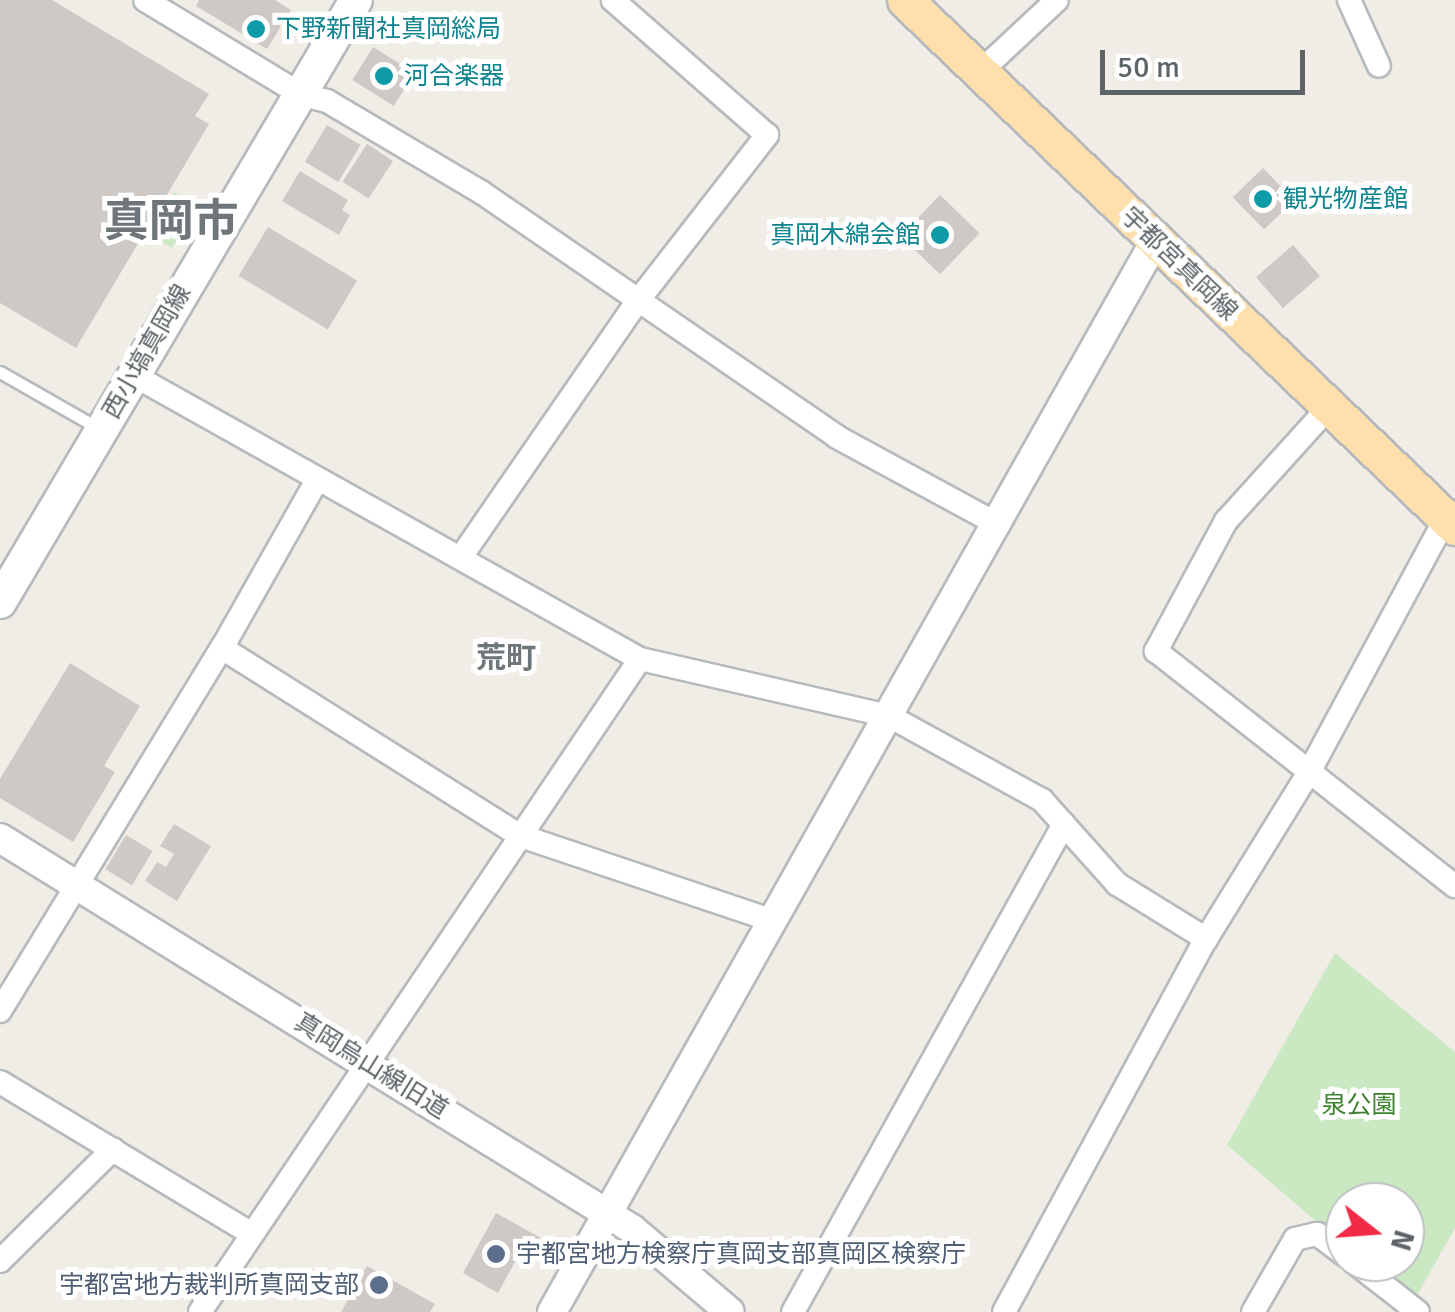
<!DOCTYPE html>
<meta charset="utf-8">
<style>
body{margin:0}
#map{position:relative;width:1455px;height:1312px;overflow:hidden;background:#f0ece6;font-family:Signika,"Noto Sans JP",sans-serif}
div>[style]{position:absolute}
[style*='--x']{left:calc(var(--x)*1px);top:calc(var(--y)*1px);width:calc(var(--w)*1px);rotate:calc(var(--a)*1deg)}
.green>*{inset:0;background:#cae9c2;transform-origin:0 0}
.building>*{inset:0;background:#cec9c5;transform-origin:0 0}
.roads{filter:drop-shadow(2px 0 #b6babd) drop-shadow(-2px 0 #b6babd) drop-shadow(0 2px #b6babd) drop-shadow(0 -2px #b6babd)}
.service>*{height:11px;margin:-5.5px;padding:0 5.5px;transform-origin:5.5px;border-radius:5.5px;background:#fff}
.minor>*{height:22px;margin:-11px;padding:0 11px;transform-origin:11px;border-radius:11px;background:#fff}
.tertiary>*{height:28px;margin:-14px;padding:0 14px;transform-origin:14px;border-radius:14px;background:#fff}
.secondary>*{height:32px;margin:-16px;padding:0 16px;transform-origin:16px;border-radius:16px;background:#fff}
.primary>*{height:35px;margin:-17.5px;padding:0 17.5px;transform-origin:17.5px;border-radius:17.5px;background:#ffe0ad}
.dots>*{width:28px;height:28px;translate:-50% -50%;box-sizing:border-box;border:5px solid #fff;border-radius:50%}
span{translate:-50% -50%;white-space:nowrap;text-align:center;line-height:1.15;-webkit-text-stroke:10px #fff;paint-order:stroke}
.culture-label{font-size:25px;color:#0d838f}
.left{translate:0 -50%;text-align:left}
.right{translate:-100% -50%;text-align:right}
.street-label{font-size:25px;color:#5d6467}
.park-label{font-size:25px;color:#3e8330}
.service-label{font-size:25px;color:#4e5e75}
.quarter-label{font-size:30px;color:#6e7679;font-weight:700}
.town-label{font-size:45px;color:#6e7679;font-weight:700}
.north{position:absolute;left:1325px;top:1182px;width:100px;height:100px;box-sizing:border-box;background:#fff;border:2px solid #bec1c2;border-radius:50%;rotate:107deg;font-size:28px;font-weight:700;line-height:40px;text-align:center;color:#5d6467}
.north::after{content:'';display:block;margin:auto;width:35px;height:45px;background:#f12b47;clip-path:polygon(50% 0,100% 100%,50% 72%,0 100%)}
.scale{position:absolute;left:1100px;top:50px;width:205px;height:45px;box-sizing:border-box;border:5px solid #5d6467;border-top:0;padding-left:12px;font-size:30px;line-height:35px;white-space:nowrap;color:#5d6467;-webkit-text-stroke:8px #fff;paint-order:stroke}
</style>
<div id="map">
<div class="green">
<div style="left:174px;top:192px;width:27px;height:49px;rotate:31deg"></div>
<div style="clip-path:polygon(1335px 953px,1455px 1052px,1455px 1228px,1412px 1304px,1364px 1262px,1405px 1262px,1405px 1202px,1345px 1202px,1345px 1246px,1227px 1145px)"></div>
</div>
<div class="building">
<div style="clip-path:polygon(0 0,52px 0,209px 94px,195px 116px,209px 124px,76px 348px,0 303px)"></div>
<div style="clip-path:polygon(199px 0,275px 0,291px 10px,267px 49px,196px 6px)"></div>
<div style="left:373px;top:47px;width:49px;height:39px;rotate:32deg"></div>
<div style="left:327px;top:125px;width:39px;height:43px;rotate:31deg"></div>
<div style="left:367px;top:144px;width:31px;height:45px;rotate:33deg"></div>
<div style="left:1263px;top:168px;width:45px;height:42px;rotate:46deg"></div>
<div style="clip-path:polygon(300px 171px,348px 200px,342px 210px,350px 215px,339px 235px,282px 201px)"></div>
<div style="left:940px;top:195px;width:55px;height:57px;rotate:44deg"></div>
<div style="left:268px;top:227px;width:104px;height:57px;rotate:31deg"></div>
<div style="left:1293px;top:245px;width:41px;height:49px;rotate:49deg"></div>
<div style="clip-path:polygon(70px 663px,140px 706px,104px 766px,115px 772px,73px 842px,0 798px,0 779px)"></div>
<div style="clip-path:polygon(174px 824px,211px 846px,177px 901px,145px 881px,157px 862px,166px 867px,174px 854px,160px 846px)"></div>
<div style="left:126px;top:835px;width:31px;height:40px;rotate:31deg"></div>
<div style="clip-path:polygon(496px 1213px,541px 1238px,530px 1257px,521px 1251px,498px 1293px,463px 1273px)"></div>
<div style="clip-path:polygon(367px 1266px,435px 1304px,430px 1312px,341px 1312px)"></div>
</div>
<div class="roads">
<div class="service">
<div style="--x:0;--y:372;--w:113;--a:29.7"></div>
</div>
<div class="minor">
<div style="--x:145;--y:0;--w:181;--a:31.2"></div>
<div style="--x:300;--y:94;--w:28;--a:15"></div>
<div style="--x:327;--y:101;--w:179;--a:30.6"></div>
<div style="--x:481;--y:192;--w:432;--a:34.5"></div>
<div style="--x:837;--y:437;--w:184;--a:28.5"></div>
<div style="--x:1349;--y:0;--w:72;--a:65.6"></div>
<div style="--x:980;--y:72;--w:105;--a:-43.1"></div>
<div style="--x:133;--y:375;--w:581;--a:29.26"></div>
<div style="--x:640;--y:659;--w:255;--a:12.9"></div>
<div style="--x:889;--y:716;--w:175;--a:28.8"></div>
<div style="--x:1042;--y:800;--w:113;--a:48.2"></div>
<div style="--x:1117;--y:884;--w:105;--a:31.7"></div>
<div style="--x:1329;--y:407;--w:154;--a:132.1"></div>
<div style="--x:1226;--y:521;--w:148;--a:118.3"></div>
<div style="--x:1156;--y:651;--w:380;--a:38.2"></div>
<div style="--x:461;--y:557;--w:310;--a:-55.4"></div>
<div style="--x:637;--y:302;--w:212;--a:-52.1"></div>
<div style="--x:767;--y:135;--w:205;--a:-138.8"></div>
<div style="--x:222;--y:648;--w:353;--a:32.2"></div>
<div style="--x:521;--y:836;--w:267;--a:18.6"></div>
<div style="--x:0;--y:1011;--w:426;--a:-58.6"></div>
<div style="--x:222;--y:648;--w:193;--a:-60.5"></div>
<div style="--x:0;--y:1082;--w:294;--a:31.1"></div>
<div style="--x:0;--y:1261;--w:159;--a:-44.7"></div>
<div style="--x:1354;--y:1262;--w:81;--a:38"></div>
<div style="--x:200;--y:1312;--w:787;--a:-56.03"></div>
<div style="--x:793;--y:1312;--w:558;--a:-60.96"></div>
<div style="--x:1004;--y:1312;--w:424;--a:-61.6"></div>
<div style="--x:1206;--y:939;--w:194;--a:-58.3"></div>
<div style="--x:1308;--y:774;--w:291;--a:-61.7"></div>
<div style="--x:1253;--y:1312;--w:84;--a:-60.1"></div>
<div style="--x:1295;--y:1239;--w:23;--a:-13"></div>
<div style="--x:1317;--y:1234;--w:35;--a:37"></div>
</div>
<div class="tertiary">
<div style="--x:0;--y:838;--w:743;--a:31.74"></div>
<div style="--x:632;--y:1229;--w:128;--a:40.3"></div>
<div style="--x:552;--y:1312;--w:1229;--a:-60.62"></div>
</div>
<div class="secondary">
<div style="--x:0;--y:602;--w:699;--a:-59.4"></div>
</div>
<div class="primary">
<div style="--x:905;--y:0;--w:762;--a:43.78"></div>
</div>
</div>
<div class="dots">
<div style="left:256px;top:29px;background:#0f9aa8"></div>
<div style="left:384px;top:76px;background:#0f9aa8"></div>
<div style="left:1263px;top:199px;background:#0f9aa8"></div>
<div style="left:940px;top:235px;background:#0f9aa8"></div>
<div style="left:496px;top:1254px;background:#5c6f8a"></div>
<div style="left:379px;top:1285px;background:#5c6f8a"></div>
</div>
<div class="culture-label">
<span class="left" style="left:276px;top:29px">下野新聞社真岡総局</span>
<span class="left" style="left:404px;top:76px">河合楽器</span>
<span class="left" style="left:1283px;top:199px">観光物産館</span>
<span class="right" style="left:920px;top:235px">真岡木綿会館</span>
</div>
<div class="street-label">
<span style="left:1179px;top:264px;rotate:44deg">宇都宮真岡線</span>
<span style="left:147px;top:352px;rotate:-60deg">西小塙真岡線</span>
<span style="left:371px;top:1066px;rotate:32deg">真岡烏山線旧道</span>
</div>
<div class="park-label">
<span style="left:1359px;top:1105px">泉公園</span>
</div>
<div class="service-label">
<span class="left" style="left:516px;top:1254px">宇都宮地方検察庁真岡支部真岡区検察庁</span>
<span class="right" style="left:359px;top:1285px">宇都宮地方裁判所真岡支部</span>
</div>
<div class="quarter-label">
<span style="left:506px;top:659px">荒町</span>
</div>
<div class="town-label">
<span style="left:171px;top:222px">真岡市</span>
</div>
<div class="north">N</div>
<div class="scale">50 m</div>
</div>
